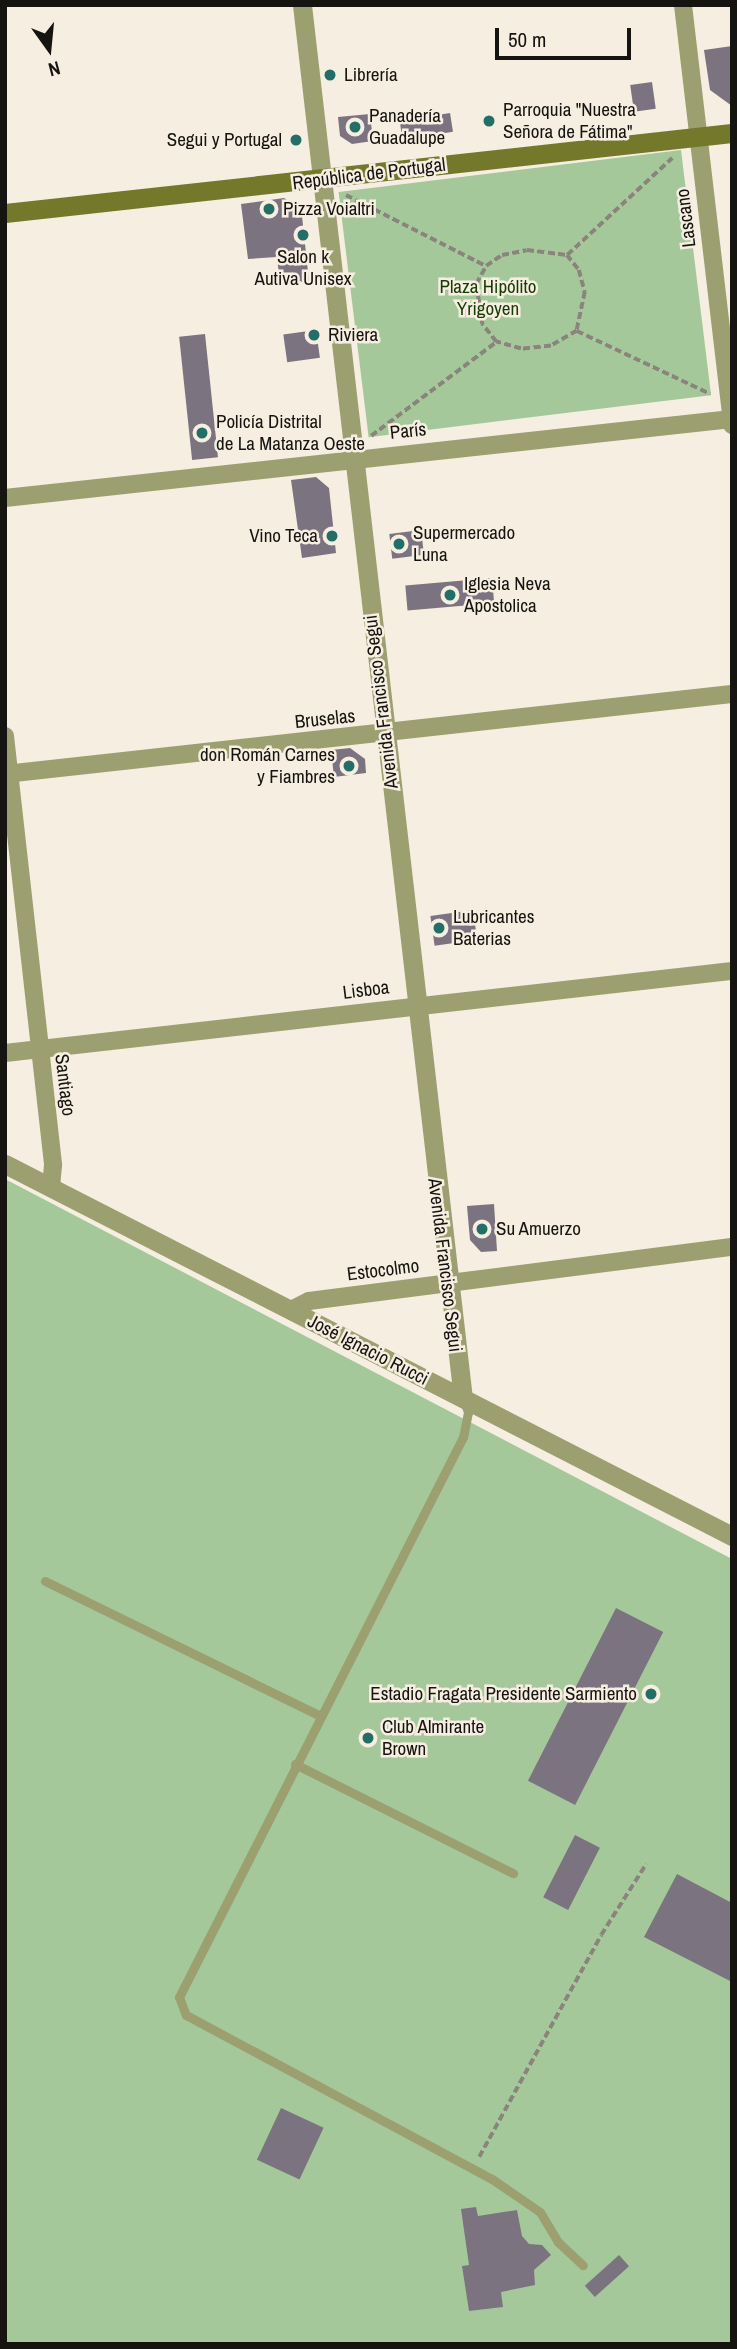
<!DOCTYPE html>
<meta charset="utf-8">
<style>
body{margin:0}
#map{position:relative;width:737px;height:2349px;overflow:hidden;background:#f6eee1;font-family:"Archivo Narrow",sans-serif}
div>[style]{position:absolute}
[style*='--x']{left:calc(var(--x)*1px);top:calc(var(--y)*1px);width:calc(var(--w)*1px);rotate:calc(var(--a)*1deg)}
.green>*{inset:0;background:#a5c89b;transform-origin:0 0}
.building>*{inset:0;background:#7b7480;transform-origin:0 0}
.path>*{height:3.5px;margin-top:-1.75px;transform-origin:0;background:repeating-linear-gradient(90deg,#8a857c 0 7px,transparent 0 10.5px)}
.service>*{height:9px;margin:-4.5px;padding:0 4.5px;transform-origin:4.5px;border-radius:4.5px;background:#9c9f70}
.minor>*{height:18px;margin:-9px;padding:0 9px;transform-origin:9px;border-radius:9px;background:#9c9f70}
.tertiary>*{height:19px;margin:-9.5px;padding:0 9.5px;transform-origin:9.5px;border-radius:9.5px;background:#9c9f70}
.secondary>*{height:19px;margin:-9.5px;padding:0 9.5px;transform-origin:9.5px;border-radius:9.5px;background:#74782b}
.dots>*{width:19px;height:19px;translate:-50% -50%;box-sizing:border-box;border:4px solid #f6eee1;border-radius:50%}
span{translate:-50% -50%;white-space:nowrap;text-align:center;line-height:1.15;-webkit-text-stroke:5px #f6eee1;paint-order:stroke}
.poi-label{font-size:19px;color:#161410}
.left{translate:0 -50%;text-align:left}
.right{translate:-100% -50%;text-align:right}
.street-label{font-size:19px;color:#161410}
.park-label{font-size:19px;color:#153c05}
.frame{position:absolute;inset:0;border:7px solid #161410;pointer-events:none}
.north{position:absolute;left:14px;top:14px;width:70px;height:70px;-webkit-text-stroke:5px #f6eee1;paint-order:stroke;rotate:165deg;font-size:19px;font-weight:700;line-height:28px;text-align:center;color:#161410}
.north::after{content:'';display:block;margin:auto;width:24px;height:32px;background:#161410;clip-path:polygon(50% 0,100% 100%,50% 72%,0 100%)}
.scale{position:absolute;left:495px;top:28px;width:136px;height:32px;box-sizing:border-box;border:4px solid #161410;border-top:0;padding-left:9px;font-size:21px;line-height:24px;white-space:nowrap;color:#161410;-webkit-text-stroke:5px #f6eee1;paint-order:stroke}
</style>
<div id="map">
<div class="green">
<div style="left:681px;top:150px;width:247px;height:345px;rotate:83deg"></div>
<div style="clip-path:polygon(5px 1179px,732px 1559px,732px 2344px,5px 2344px)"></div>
</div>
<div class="building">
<div style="clip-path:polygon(732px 46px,732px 106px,710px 90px,704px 50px)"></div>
<div style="left:652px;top:82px;width:27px;height:22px;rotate:82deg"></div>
<div style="left:450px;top:113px;width:19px;height:51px;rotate:81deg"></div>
<div style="clip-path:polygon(370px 114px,373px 141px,352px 144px,340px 136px,338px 117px)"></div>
<div style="clip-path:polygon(284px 198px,298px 207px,302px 216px,309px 281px,280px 284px,277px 257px,248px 259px,241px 204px)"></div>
<div style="left:316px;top:330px;width:28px;height:33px;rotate:82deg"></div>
<div style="left:205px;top:334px;width:124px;height:26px;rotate:84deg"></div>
<div style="clip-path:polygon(316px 477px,329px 488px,336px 553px,302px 558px,291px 480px)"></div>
<div style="left:421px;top:530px;width:25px;height:32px;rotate:83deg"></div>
<div style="left:492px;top:578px;width:25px;height:87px;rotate:85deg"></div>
<div style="clip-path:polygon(350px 748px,365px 759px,366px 773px,334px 777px,331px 750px)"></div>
<div style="left:473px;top:910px;width:30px;height:43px;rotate:82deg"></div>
<div style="clip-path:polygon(494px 1204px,497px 1251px,481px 1252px,470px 1240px,467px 1206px)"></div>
<div style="left:616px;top:1608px;width:53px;height:194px;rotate:27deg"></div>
<div style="left:575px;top:1835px;width:28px;height:70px;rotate:27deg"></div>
<div style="clip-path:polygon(677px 1874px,732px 1903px,732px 1982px,644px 1937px)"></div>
<div style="left:281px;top:2108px;width:47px;height:57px;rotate:25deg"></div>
<div style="clip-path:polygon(476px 2207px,478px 2216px,517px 2210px,522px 2236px,529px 2244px,542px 2245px,551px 2255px,534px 2270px,535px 2285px,501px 2292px,503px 2307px,469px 2311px,462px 2266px,469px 2265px,461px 2209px)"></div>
<div style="left:619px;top:2255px;width:15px;height:46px;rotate:48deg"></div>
</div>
<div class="path">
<div style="--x:346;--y:195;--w:157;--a:26.9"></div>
<div style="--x:527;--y:250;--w:40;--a:7.1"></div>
<div style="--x:567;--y:255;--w:19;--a:51"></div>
<div style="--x:579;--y:270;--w:23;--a:75"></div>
<div style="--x:585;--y:292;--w:40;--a:102"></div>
<div style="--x:577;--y:331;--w:30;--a:150"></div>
<div style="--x:551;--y:346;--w:30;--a:174"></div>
<div style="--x:521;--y:349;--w:26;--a:-164"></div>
<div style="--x:496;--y:342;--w:23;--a:-128"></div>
<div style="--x:482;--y:324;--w:40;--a:-98.5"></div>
<div style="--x:476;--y:284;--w:21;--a:-61"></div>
<div style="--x:486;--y:266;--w:19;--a:-35"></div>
<div style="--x:502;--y:255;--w:25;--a:-11"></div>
<div style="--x:567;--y:255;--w:143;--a:-42.7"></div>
<div style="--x:577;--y:331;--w:147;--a:25.3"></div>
<div style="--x:371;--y:436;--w:156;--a:-36.9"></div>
<div style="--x:479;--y:2157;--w:253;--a:-61.2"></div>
<div style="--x:601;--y:1935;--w:84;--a:-57.6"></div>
</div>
<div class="service">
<div style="--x:464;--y:1401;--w:12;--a:70"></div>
<div style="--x:468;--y:1412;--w:25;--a:101"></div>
<div style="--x:463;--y:1437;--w:628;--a:116.89"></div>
<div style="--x:179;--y:1997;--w:19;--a:69"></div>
<div style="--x:186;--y:2015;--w:347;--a:28.2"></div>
<div style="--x:492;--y:2179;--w:58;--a:34.5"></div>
<div style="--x:540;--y:2212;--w:35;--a:59"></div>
<div style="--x:558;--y:2242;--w:34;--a:43"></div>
<div style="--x:45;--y:1581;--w:306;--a:26.1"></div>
<div style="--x:295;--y:1764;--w:244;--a:26.6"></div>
</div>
<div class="minor">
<div style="--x:683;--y:5;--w:423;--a:83.3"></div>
<div style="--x:5;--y:498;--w:731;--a:-6.2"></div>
<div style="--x:5;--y:736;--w:432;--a:83.6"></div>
<div style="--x:53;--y:1165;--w:23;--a:95"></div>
<div style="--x:5;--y:774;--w:731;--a:-6.28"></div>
<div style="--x:5;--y:1053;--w:732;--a:-6.44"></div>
<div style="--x:291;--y:1310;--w:20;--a:-27"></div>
<div style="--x:309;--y:1301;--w:426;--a:-7.3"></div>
</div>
<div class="tertiary">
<div style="--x:302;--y:5;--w:1402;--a:83.41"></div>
<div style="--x:5;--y:1164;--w:817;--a:27.1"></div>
</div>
<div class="secondary">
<div style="--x:5;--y:213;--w:731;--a:-6.28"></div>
</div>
<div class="dots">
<div style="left:330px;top:75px;background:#246e68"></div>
<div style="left:489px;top:121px;background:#246e68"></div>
<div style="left:355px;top:127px;background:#246e68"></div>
<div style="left:296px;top:140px;background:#246e68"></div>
<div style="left:269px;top:209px;background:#246e68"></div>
<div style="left:303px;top:235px;background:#246e68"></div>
<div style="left:314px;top:335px;background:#246e68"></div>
<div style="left:202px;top:433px;background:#246e68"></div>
<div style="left:332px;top:536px;background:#246e68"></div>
<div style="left:399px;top:544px;background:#246e68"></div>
<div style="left:450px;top:595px;background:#246e68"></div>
<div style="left:349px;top:766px;background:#246e68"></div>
<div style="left:439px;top:928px;background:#246e68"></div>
<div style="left:482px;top:1229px;background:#246e68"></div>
<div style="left:651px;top:1694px;background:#246e68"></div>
<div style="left:368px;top:1738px;background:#246e68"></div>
</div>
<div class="poi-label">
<span class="left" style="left:344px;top:75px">Librería</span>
<span class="left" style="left:503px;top:121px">Parroquia "Nuestra<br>Señora de Fátima"</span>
<span class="left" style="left:369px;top:127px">Panadería<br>Guadalupe</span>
<span class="right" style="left:282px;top:140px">Segui y Portugal</span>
<span class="left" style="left:283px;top:209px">Pizza Voialtri</span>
<span style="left:303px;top:268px">Salon k<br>Autiva Unisex</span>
<span class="left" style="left:328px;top:335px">Riviera</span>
<span class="left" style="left:216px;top:433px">Policía Distrital<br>de La Matanza Oeste</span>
<span class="left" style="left:413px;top:544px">Supermercado<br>Luna</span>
<span class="right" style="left:318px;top:536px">Vino Teca</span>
<span class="left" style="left:464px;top:595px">Iglesia Neva<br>Apostolica</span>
<span class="right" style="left:335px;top:766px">don Román Carnes<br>y Fiambres</span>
<span class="left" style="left:453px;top:928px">Lubricantes<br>Baterias</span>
<span class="left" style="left:496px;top:1229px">Su Amuerzo</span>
<span class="right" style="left:637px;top:1694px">Estadio Fragata Presidente Sarmiento</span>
<span class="left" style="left:382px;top:1738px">Club Almirante<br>Brown</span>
</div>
<div class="street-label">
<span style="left:369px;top:174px;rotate:-7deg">República de Portugal</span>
<span style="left:686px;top:218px;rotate:-97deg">Lascano</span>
<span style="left:408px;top:431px;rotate:-6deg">París</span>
<span style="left:381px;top:702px;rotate:-97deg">Avenida Francisco Segui</span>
<span style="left:325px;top:719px;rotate:-6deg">Bruselas</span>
<span style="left:366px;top:990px;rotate:-7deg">Lisboa</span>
<span style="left:65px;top:1085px;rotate:83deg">Santiago</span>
<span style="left:445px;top:1265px;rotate:83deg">Avenida Francisco Segui</span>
<span style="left:383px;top:1270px;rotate:-7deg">Estocolmo</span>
<span style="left:368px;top:1350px;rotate:27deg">José Ignacio Rucci</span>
</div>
<div class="park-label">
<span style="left:488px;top:298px">Plaza Hipólito<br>Yrigoyen</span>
</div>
<div class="frame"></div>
<div class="north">N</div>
<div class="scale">50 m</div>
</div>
